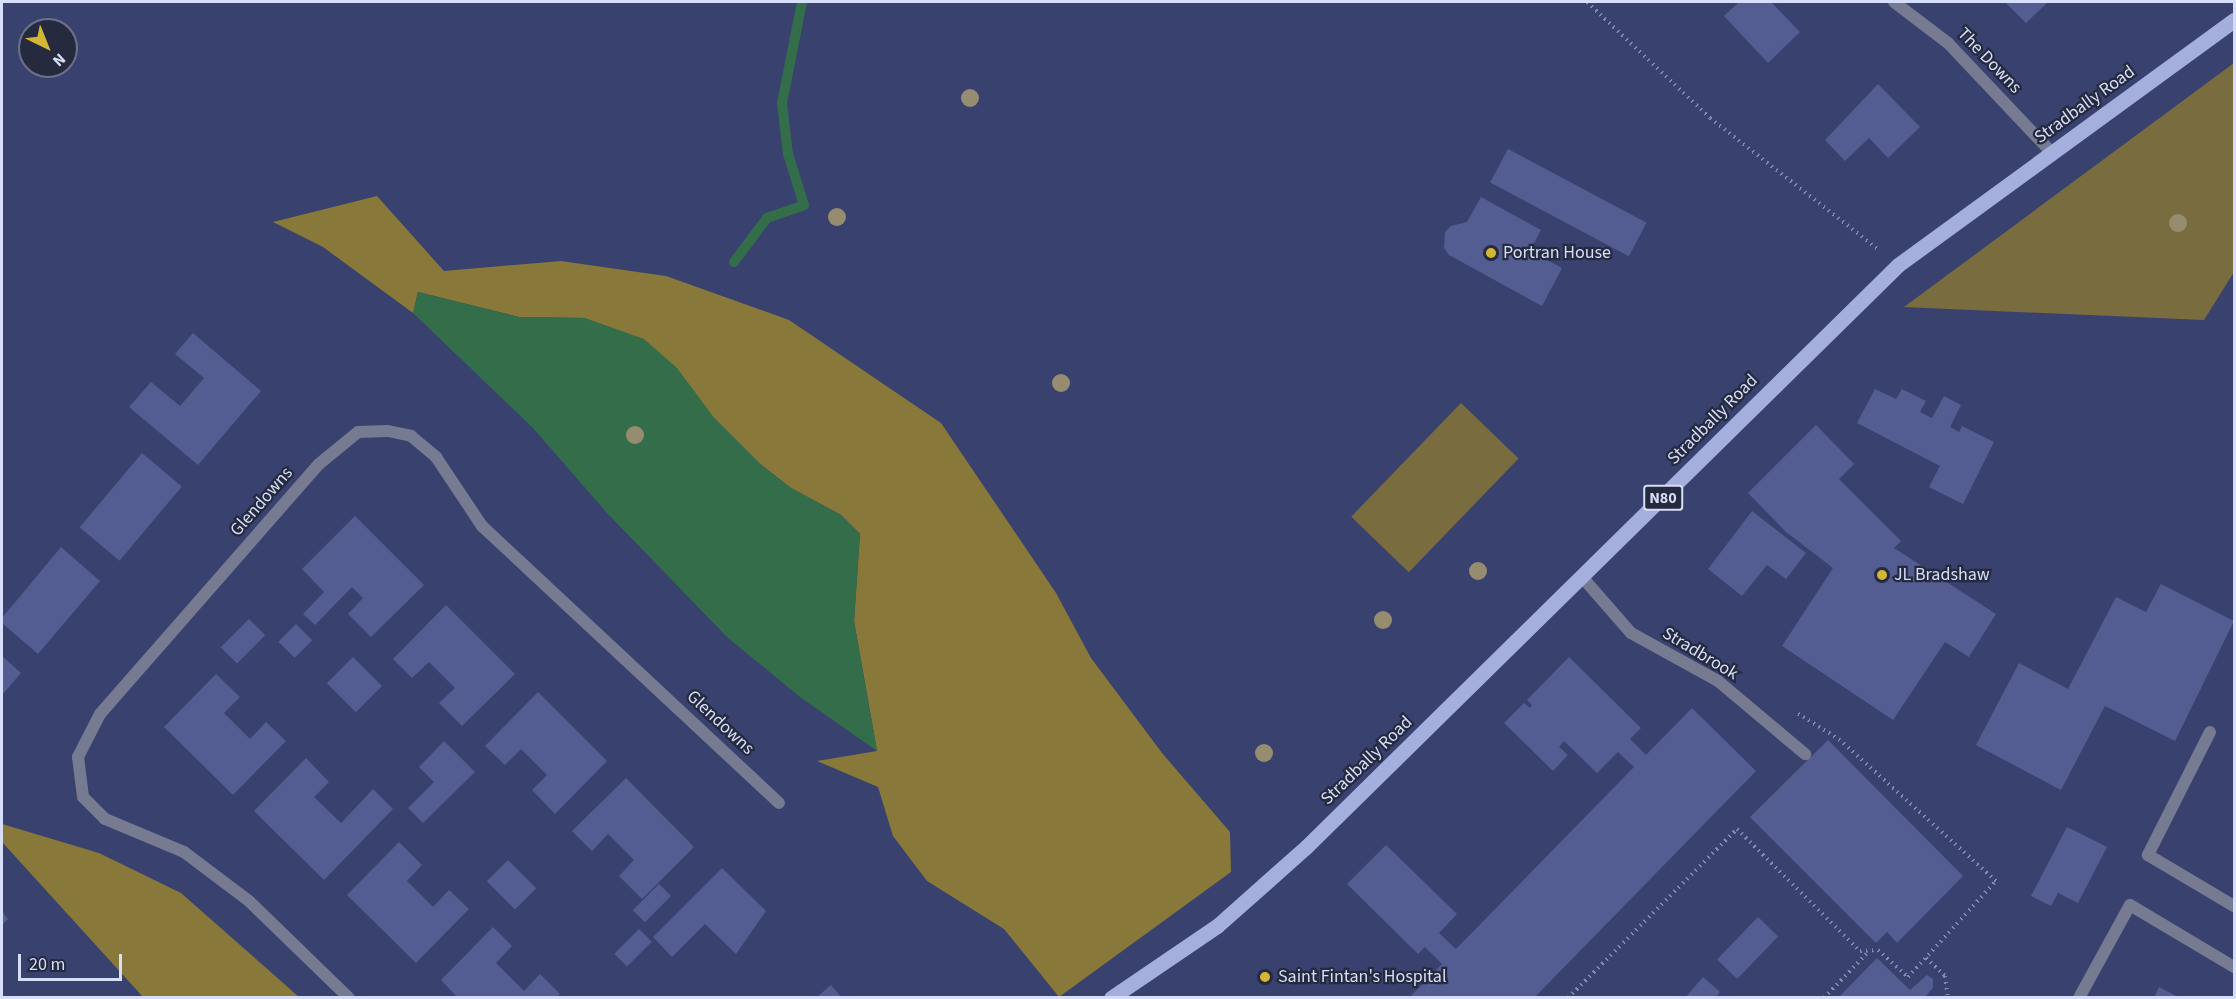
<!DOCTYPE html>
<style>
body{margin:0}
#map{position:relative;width:2236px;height:999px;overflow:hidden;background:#39416f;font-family:"Source Sans 3",sans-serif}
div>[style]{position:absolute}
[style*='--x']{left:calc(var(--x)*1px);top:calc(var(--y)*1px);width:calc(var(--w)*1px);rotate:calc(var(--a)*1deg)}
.green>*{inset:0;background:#796d40;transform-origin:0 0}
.forest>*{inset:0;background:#88783a}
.water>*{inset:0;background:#336d4a}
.stream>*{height:10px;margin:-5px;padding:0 5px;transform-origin:5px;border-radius:5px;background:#336d4a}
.building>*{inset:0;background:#545d91;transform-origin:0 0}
.path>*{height:4px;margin-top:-2px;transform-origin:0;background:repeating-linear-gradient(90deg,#838bb0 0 1.5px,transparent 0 6px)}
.service>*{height:12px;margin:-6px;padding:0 6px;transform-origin:6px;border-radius:6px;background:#767b92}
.minor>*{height:12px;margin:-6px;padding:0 6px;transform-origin:6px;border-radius:6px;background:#767b92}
.primary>*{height:15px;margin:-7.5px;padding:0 7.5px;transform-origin:7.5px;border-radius:7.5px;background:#a5afde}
.trees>*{width:18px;height:18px;margin:-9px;border-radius:50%;background:#968d70}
.dots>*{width:16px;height:16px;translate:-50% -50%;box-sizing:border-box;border:3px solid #252a3f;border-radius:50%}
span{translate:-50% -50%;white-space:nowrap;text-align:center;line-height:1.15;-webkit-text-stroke:4.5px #252a3f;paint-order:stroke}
.shield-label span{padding:2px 4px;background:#252a3f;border:2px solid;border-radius:4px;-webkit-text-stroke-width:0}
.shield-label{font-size:16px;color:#d7defa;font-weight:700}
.street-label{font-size:18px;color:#d7defa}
.poi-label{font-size:18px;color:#d7defa}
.left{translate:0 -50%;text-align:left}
.frame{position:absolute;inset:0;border:3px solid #d7defa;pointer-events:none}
.north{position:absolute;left:18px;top:18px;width:60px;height:60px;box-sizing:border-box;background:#252a3f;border:2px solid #6c728a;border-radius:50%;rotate:137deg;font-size:16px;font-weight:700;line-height:24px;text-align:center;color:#d7defa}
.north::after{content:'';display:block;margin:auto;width:21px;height:27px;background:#d4b635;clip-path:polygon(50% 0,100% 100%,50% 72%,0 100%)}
.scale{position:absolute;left:18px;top:954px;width:104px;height:27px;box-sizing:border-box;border:3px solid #d7defa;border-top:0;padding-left:8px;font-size:18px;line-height:21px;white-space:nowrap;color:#d7defa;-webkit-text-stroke:4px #252a3f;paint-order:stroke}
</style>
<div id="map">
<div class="green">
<div style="clip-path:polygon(2234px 63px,2234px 272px,2204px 320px,1904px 307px)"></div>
<div style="left:1461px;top:403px;width:80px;height:158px;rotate:44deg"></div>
</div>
<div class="forest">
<div style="clip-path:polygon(377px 196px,444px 271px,561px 261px,666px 276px,789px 320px,941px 423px,1056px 593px,1091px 658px,1162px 753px,1230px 832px,1231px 872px,1059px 997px,1004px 929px,927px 881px,893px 836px,878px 787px,817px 761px,877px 751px,854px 621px,860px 534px,841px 515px,791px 488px,760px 464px,715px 419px,585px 318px,519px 317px,418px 292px,413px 313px,323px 247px,273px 222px)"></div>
<div style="clip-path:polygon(2px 824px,99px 853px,181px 893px,299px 997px,143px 997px,2px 842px)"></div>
</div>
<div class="water">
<div style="clip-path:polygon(418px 292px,519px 317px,585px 318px,644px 339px,677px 368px,715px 419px,760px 464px,791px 488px,841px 515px,860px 534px,854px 621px,877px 751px,800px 697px,727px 637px,607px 513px,533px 428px,413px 313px)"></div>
</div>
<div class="stream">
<div style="--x:734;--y:262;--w:55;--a:-53.1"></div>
<div style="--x:767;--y:218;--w:39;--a:-19"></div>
<div style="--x:804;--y:205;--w:53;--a:-107.4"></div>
<div style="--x:788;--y:154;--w:51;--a:-96.7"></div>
<div style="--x:782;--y:103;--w:103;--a:-78.8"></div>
</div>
<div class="building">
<div style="clip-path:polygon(1739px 2px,1771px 2px,1800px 32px,1768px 63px,1724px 16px)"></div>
<div style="clip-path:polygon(2005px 2px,2048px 2px,2026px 23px)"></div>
<div style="clip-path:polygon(1878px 84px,1920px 127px,1888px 158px,1869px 138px,1845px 161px,1825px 140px)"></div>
<div style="left:1508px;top:149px;width:157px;height:38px;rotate:28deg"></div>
<div style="clip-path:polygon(1481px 197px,1541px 230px,1530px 251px,1562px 268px,1542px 306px,1449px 255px,1444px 248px,1445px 232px,1451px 226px,1467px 222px)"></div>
<div style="clip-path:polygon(193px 333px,261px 391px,198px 465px,129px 407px,151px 382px,180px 406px,204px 378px,175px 354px)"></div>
<div style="clip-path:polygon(1875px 389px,1896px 399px,1902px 389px,1926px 401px,1920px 412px,1932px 418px,1944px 396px,1961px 405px,1950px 427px,1959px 432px,1962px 426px,1994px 442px,1963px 504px,1929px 487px,1940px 466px,1857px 423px)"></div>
<div style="clip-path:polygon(1816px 425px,1854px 464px,1839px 479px,1901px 541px,1894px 548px,1996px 614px,1969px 657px,1945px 642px,1893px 720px,1782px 646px,1833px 568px,1786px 532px,1748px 493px)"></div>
<div style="left:142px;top:453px;width:52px;height:97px;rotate:40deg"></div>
<div style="clip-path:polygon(1752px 511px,1806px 553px,1786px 579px,1767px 565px,1742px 596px,1708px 569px)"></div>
<div style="clip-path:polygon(355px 516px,424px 585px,371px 637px,348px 614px,363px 598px,352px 587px,315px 625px,303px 614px,324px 592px,302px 569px)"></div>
<div style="clip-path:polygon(61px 547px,100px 581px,38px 654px,2px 623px,2px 618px)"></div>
<div style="clip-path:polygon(2161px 584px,2234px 621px,2175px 741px,2105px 706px,2061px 790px,1976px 745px,2019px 663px,2068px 689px,2116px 597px,2146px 612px)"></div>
<div style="clip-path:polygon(446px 605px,515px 674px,462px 726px,439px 703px,455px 688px,429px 662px,412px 678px,393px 659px)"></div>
<div style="left:249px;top:619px;width:23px;height:40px;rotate:45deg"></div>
<div style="left:296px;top:624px;width:23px;height:25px;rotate:45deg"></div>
<div style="clip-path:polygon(2px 656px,21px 673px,2px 695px)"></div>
<div style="left:353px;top:657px;width:41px;height:37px;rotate:45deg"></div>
<div style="clip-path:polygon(1569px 657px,1641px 728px,1630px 739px,1646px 755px,1692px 708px,1756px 771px,1534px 998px,1409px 998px,1442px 964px,1425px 947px,1418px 954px,1347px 884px,1386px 845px,1457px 914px,1439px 933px,1456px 949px,1634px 767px,1618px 752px,1597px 773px,1564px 741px,1559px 747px,1568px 755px,1553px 771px,1504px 723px,1524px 703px,1530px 708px,1532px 705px,1527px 700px)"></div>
<div style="clip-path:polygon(216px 674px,240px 697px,224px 713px,250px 739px,266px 722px,286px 741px,233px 795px,164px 727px)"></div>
<div style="clip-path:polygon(538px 692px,607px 761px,555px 814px,532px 790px,547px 775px,521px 749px,505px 765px,485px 746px)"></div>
<div style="clip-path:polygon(1828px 740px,1963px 876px,1897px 943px,1887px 932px,1876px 943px,1750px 817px)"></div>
<div style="clip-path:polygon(444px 741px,475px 772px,423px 823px,408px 808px,434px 782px,419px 767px)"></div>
<div style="clip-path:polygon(306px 758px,329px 782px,314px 797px,341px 823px,373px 789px,393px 809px,324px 880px,254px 811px)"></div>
<div style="clip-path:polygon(626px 778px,694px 847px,642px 899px,619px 876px,634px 860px,608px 834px,592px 851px,572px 831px)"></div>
<div style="clip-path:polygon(2067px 827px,2107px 847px,2078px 903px,2058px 893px,2051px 906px,2031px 896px)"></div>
<div style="clip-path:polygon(399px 842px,422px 865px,407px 881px,433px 907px,449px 890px,469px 909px,416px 963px,347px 895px)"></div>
<div style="left:508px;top:860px;width:40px;height:30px;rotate:45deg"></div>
<div style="clip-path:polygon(722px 868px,766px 911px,736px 954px,705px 924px,672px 957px,653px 937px)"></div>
<div style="left:659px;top:884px;width:17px;height:37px;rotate:45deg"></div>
<div style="clip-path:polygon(2px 911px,8px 919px,2px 925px)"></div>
<div style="left:1758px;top:917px;width:28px;height:59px;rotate:44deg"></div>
<div style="clip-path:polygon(493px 927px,512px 946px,496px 963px,524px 991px,540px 974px,560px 994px,556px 998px,458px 998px,441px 980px)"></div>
<div style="left:639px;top:929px;width:18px;height:35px;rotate:45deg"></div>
<div style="clip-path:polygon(1877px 958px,1910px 990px,1927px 975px,1933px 979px,1933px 988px,1924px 998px,1838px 998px)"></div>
<div style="clip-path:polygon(1703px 977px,1720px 992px,1715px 998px,1685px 998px)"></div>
<div style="clip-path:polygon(831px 985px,842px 998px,816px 998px)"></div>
<div style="clip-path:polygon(2159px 987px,2180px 998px,2154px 998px)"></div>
</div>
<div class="path">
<div style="--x:1587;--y:2;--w:169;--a:43.3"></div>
<div style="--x:1710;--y:118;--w:214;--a:38"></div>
<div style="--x:1926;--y:958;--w:26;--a:43"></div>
<div style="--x:1945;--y:976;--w:22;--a:82"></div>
<div style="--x:1568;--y:998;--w:239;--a:-45"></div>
<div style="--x:1737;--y:829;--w:173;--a:44.8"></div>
<div style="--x:1860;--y:951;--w:18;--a:-3"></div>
<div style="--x:1878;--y:950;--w:40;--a:42"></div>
<div style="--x:1908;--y:977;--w:130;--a:-47.5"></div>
<div style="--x:1996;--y:881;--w:210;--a:-137.9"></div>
<div style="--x:1840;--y:740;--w:51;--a:-147.9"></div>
<div style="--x:1824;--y:998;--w:66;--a:-46.2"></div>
</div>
<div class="service">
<div style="--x:1583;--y:578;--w:73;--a:48.9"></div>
<div style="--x:1631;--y:633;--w:99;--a:28.9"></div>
<div style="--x:1718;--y:681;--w:114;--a:40"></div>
<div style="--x:2210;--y:732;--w:138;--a:116.8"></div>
<div style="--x:2148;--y:855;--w:100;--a:30.7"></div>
<div style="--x:2079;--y:998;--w:106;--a:-61.3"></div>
<div style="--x:2130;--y:905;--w:121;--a:30.8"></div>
</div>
<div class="minor">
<div style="--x:1894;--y:2;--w:68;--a:37.2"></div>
<div style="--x:1948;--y:43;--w:151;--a:46.6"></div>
<div style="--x:349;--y:998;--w:139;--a:-135.9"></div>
<div style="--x:249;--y:901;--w:81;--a:-143"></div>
<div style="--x:184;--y:852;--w:86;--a:-157.3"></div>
<div style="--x:105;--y:819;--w:31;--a:-135"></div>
<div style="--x:83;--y:797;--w:40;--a:-97.1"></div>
<div style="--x:78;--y:757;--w:48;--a:-62.9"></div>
<div style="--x:100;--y:714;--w:332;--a:-48.8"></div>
<div style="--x:319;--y:464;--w:50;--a:-39.4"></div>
<div style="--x:358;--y:432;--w:30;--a:-2"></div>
<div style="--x:388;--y:431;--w:24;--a:12"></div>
<div style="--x:411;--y:436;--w:33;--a:40"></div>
<div style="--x:436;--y:457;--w:83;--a:56.3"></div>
<div style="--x:482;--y:526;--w:406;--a:43"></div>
</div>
<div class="primary">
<div style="--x:1111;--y:998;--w:128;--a:-34.2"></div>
<div style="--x:1217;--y:926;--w:119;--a:-41.6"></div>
<div style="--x:1306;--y:847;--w:830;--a:-44.51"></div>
<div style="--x:1898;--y:265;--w:416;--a:-36.1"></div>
</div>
<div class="trees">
<div style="left:970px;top:98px"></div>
<div style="left:837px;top:217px"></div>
<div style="left:2178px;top:223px"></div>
<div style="left:1061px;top:383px"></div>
<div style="left:635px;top:435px"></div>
<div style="left:1478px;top:571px"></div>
<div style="left:1383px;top:620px"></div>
<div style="left:1264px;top:753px"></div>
</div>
<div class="dots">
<div style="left:1491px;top:253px;background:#d4b635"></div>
<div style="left:1882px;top:575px;background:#d4b635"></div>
<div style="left:1265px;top:977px;background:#d4b635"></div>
</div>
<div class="shield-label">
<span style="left:1663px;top:498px">N80</span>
</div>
<div class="street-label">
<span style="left:1989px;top:61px;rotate:46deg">The Downs</span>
<span style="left:2085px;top:105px;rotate:-36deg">Stradbally Road</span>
<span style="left:1713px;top:420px;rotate:-45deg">Stradbally Road</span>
<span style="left:262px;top:502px;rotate:-49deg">Glendowns</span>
<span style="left:1700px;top:654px;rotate:31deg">Stradbrook</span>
<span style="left:720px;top:723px;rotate:43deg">Glendowns</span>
<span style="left:1367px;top:761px;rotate:-44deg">Stradbally Road</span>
</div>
<div class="poi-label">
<span class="left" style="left:1503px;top:253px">Portran House</span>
<span class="left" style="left:1894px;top:575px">JL Bradshaw</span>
<span class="left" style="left:1278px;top:977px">Saint Fintan's Hospital</span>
</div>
<div class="frame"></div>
<div class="north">N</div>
<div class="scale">20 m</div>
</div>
